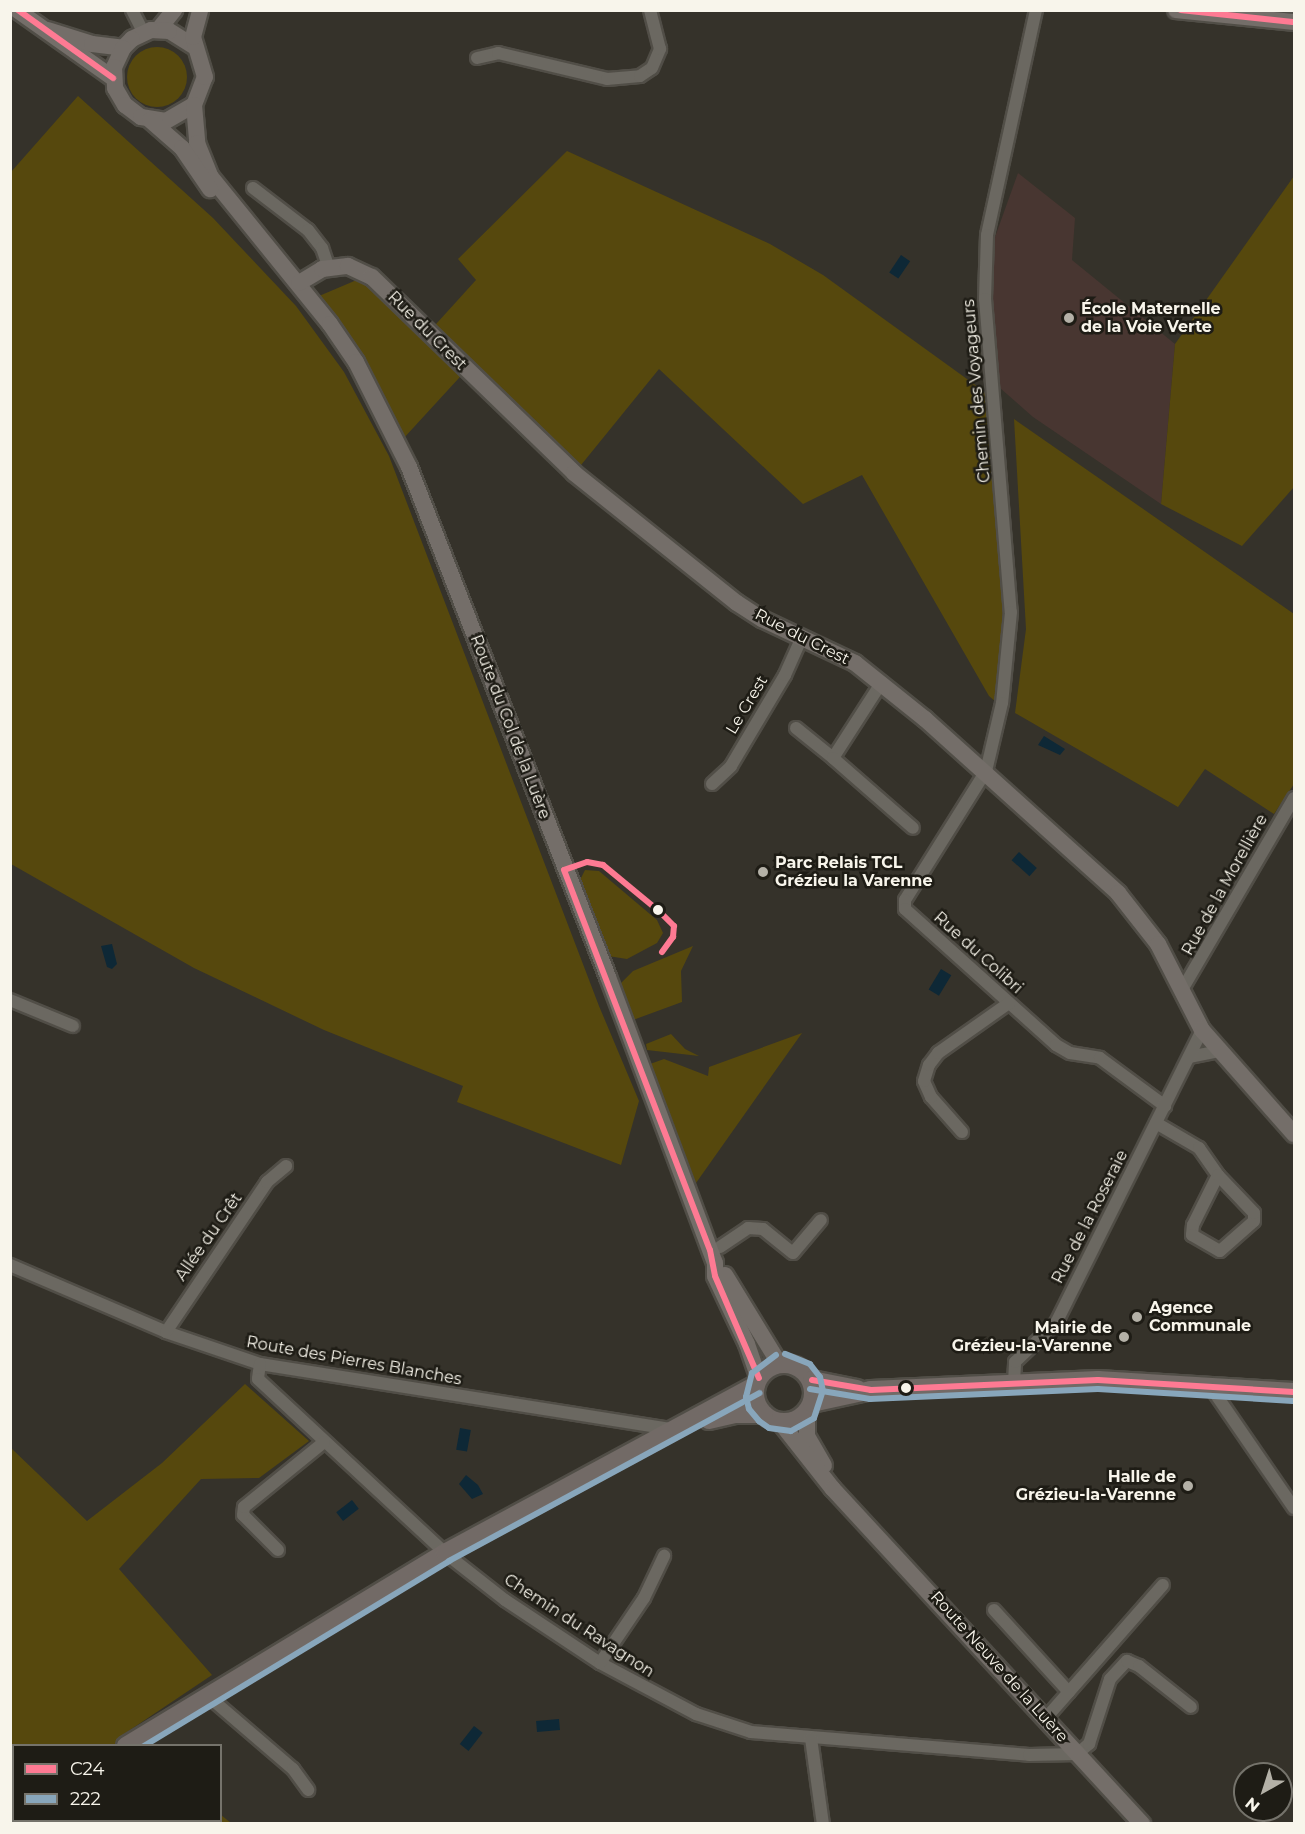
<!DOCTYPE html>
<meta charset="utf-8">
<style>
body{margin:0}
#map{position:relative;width:1305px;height:1834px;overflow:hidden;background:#35322a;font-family:Montserrat,sans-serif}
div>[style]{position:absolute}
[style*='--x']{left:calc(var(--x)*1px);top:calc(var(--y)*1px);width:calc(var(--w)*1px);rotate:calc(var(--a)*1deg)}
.education>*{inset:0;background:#483631}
.green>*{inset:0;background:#56480d}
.round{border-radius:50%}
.water>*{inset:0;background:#0e2836;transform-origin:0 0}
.roads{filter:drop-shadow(2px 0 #514e47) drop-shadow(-2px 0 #514e47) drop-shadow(0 2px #514e47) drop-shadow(0 -2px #514e47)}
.street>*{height:12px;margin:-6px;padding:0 6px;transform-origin:6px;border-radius:6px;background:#6b6861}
.secondary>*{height:16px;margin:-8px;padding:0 8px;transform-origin:8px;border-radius:8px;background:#746e69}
.primary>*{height:18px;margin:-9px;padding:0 9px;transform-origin:9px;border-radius:9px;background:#726a66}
.primary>.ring{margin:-9px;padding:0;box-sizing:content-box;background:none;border:18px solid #726a66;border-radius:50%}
.bus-1>*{height:6px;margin:-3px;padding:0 3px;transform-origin:3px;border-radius:3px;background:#fe7a93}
.bus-2>*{height:6px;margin:-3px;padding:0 3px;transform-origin:3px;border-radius:3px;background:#88a6bb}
.dots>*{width:16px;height:16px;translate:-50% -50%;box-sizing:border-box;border:3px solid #1e1c15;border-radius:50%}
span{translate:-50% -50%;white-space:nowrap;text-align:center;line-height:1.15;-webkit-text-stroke:5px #1e1c15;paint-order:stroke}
.poi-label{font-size:16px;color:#f8f5eb;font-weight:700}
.left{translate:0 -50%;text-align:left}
.right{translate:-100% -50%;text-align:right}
.street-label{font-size:16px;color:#f8f5eb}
.frame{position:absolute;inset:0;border:12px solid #f8f5eb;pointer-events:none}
.legend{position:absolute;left:12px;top:1744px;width:210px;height:78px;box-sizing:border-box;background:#1e1c15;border:2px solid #75736b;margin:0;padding:8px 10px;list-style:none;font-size:18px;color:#f8f5eb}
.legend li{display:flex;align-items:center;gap:12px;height:30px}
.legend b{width:30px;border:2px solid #75736b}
.north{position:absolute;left:1233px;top:1762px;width:60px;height:60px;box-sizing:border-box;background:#1e1c15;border:2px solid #75736b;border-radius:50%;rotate:219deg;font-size:16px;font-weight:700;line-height:24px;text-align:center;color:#f8f5eb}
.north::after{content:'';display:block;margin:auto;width:21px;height:27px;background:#b4b1a7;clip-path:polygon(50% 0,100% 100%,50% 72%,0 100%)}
</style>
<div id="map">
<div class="education">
<div style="clip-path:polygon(1018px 173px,1075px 218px,1072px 260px,1175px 344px,1161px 504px,1033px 417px,1000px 388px,992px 292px,995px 237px)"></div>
</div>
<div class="green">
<div class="round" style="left:127px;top:47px;width:60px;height:60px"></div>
<div style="clip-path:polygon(78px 96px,213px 218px,296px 306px,344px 372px,389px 456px,599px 1006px,639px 1101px,621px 1165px,457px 1102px,463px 1086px,324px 1030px,194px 968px,11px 864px,11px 172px)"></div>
<div style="clip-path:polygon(567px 151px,770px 244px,823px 275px,985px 392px,1003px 612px,996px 702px,989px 696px,862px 475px,803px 504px,659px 369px,577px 470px,470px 366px,403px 439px,354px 348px,319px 296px,359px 279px,427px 334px,476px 280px,458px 259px)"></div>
<div style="clip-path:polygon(1294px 176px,1294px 487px,1242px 546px,1161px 504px,1175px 344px)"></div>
<div style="clip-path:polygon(1014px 419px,1294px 614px,1294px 784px,1274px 814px,1205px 769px,1178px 807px,1015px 713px,1026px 629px)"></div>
<div style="clip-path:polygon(585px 870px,599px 871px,657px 920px,663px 933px,657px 943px,627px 959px,608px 956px,580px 880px)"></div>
<div style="clip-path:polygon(693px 946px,681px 971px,682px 1002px,633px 1020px,618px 986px,633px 971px)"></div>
<div style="clip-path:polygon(802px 1033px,696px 1183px,650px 1064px,664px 1059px,708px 1076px,709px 1067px)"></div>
<div style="clip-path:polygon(671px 1034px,685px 1049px,699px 1056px,647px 1050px,646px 1044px)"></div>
<div style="clip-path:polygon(245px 1384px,309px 1441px,259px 1478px,201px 1479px,119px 1569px,212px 1675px,124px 1734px,137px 1745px,14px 1746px,14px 1820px,220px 1820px,221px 1815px,231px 1823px,11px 1823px,10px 1447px,87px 1521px,162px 1463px)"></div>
</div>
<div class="water">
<div style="left:901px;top:255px;width:11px;height:21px;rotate:34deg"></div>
<div style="clip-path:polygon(1044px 736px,1065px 749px,1060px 755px,1038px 745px)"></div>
<div style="left:1019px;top:852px;width:24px;height:11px;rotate:42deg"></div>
<div style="clip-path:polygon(112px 944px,117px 964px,112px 969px,107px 967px,101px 946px)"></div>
<div style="left:941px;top:969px;width:12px;height:24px;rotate:31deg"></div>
<div style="left:460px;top:1428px;width:11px;height:22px;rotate:10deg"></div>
<div style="clip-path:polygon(466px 1475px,478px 1485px,483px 1494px,472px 1499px,459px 1484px)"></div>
<div style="left:352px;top:1500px;width:11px;height:20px;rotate:52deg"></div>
<div style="left:559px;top:1719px;width:11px;height:23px;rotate:85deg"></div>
<div style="left:474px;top:1726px;width:11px;height:23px;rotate:38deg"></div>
</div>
<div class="roads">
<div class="street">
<div style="--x:132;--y:10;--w:25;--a:63"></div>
<div style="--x:1036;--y:10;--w:230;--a:102.3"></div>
<div style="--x:987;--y:235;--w:64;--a:91.8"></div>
<div style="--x:985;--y:299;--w:314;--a:85.3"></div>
<div style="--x:1011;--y:612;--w:91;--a:95.6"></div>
<div style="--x:1002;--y:703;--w:70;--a:103.2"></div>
<div style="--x:986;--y:771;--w:152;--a:122.1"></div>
<div style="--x:905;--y:900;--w:9;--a:90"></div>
<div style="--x:905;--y:909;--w:203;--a:42"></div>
<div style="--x:1056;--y:1045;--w:16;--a:30"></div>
<div style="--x:1070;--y:1053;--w:30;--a:9"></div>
<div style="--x:1100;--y:1058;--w:81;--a:36.4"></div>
<div style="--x:477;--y:58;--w:22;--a:-13"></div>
<div style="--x:498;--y:53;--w:112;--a:13.4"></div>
<div style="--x:607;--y:79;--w:33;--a:-5"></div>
<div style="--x:640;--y:76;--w:14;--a:-34"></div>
<div style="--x:652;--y:68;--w:21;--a:-67"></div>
<div style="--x:660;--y:49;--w:40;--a:-104.4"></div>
<div style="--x:253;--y:188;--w:69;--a:37.4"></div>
<div style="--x:308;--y:230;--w:23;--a:52"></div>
<div style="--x:322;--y:248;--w:21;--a:71"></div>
<div style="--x:796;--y:728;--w:48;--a:39"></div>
<div style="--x:833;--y:758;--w:90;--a:-57.2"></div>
<div style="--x:833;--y:758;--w:106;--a:41.2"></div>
<div style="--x:712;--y:784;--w:26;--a:-43"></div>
<div style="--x:731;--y:766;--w:106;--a:-59.3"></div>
<div style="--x:785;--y:675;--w:42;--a:-65.9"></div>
<div style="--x:1183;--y:988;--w:220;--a:-59.7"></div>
<div style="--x:10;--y:1000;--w:68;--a:22.4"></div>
<div style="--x:1189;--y:1057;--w:33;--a:-11"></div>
<div style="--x:1156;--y:1123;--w:50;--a:30.2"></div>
<div style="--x:1199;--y:1148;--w:33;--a:55"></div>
<div style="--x:1218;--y:1175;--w:56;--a:116.6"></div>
<div style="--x:1193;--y:1225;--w:10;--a:96"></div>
<div style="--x:1192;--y:1235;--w:32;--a:30"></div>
<div style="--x:1220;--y:1251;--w:45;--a:-41.4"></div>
<div style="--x:1254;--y:1221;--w:8;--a:-90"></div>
<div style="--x:1254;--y:1213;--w:52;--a:-133.5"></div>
<div style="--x:962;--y:1132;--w:47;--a:-131.5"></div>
<div style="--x:931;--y:1097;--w:17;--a:-114"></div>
<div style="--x:924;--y:1081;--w:17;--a:-73"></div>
<div style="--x:929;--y:1065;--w:15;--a:-53"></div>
<div style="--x:938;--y:1053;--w:87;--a:-35.2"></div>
<div style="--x:720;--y:1247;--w:34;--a:-34"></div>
<div style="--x:748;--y:1228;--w:15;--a:4"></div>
<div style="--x:763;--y:1229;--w:38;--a:39"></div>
<div style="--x:793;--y:1253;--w:43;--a:-49.7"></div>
<div style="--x:10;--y:1265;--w:170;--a:23.2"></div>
<div style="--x:166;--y:1332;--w:99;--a:18.8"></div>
<div style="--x:260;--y:1364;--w:417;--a:9"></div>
<div style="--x:166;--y:1332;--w:181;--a:-56"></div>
<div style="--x:267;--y:1182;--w:25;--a:-40"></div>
<div style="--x:260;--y:1364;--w:15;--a:98"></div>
<div style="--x:258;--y:1379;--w:255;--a:42.9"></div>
<div style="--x:445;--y:1553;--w:76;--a:38.1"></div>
<div style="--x:505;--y:1600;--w:114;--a:33.6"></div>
<div style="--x:600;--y:1663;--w:109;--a:28"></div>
<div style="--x:696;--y:1714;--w:58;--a:18.1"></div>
<div style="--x:751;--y:1732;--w:279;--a:4.7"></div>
<div style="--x:1029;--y:1755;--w:48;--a:-1.2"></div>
<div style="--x:1077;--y:1754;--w:16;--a:-40"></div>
<div style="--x:1089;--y:1744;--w:68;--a:-72.1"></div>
<div style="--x:1110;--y:1679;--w:25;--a:-47"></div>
<div style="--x:1127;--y:1661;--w:13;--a:23"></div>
<div style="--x:1139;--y:1666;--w:66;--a:38.3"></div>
<div style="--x:1014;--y:1383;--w:21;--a:-87"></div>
<div style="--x:1015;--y:1362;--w:57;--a:-43.6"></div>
<div style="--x:1056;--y:1323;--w:327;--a:-63.5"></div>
<div style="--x:1210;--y:1386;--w:148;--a:55.5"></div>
<div style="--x:278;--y:1550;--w:49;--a:-135"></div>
<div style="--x:243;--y:1515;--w:8;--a:-83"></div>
<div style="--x:244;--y:1507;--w:103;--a:-39.1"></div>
<div style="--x:994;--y:1610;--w:111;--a:47.6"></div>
<div style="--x:600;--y:1663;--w:78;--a:-55.9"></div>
<div style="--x:644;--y:1598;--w:47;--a:-64.5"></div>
<div style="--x:208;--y:1696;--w:112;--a:40.7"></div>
<div style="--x:293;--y:1769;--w:26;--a:54"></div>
<div style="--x:1046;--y:1718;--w:177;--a:-48.7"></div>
<div style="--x:811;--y:1738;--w:87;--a:82.1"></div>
</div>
<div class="secondary">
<div style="--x:17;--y:10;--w:118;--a:35.3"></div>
<div style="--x:1176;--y:10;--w:119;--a:5.8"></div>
<div style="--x:48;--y:30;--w:46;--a:17.7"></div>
<div style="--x:92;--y:44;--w:31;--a:7"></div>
<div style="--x:158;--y:30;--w:26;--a:-51"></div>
<div style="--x:195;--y:47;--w:31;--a:-148"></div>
<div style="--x:169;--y:31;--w:18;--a:-177"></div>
<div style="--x:151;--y:30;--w:21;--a:155"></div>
<div style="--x:132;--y:39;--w:13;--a:135"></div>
<div style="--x:123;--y:48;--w:21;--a:115"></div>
<div style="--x:114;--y:67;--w:21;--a:87"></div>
<div style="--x:115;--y:88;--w:20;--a:60"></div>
<div style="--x:125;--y:105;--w:20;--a:37"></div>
<div style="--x:141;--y:117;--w:25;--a:9"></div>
<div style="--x:166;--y:121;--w:32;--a:-30"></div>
<div style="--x:194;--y:105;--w:30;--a:-69"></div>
<div style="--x:205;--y:77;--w:42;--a:-106.7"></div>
<div style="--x:193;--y:37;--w:28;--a:-75"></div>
<div style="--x:194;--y:105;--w:38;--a:85"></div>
<div style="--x:197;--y:143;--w:37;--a:68"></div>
<div style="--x:211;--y:177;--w:189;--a:51"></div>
<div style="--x:330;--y:324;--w:46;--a:55.6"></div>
<div style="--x:356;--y:362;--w:118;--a:63.2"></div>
<div style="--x:409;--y:467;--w:547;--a:68.68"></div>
<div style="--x:608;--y:977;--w:305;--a:69.5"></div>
<div style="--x:715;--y:1263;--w:13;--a:90"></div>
<div style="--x:715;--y:1276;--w:75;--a:64.8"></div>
<div style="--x:747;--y:1344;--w:36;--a:71"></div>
<div style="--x:150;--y:120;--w:43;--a:41.2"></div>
<div style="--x:182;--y:148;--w:50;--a:55.7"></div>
<div style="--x:299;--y:283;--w:27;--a:-31"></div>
<div style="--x:322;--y:269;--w:26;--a:-7"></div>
<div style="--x:348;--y:266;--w:26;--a:25"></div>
<div style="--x:372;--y:277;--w:281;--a:44.1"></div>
<div style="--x:574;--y:473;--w:208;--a:38.6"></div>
<div style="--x:737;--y:603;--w:30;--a:33"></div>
<div style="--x:762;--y:619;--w:103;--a:25.3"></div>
<div style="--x:855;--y:663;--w:90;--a:38.7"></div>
<div style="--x:925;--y:719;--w:260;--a:42"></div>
<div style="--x:1118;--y:893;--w:65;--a:51.9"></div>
<div style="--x:1158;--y:944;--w:97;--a:62.9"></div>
<div style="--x:1202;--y:1030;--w:139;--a:48.5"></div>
<div style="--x:725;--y:1275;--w:103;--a:58.5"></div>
<div style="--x:807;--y:1412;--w:24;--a:90"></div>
<div style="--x:807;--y:1436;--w:34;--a:60"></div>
<div style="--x:780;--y:1422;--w:85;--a:51.7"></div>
<div style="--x:833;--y:1489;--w:456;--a:47.3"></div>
</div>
<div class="primary">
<div class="ring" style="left:755px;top:1364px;width:40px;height:40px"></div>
<div style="--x:812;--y:1380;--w:46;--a:11.3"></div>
<div style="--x:812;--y:1403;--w:60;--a:-12.4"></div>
<div style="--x:871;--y:1390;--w:227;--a:-2.5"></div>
<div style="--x:1098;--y:1380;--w:196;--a:3.5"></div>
<div style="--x:709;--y:1420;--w:28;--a:-13"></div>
<div style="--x:736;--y:1414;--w:28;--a:0"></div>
<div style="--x:126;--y:1746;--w:373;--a:-31.2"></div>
<div style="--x:445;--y:1553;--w:353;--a:-28.4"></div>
<div style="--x:10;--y:1814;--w:4;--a:-27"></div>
</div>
</div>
<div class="bus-1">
<div style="--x:18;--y:10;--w:117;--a:35.6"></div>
<div style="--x:1181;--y:10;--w:114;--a:6.1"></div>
<div style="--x:662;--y:952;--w:19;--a:-54"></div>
<div style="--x:673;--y:937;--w:11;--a:-85"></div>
<div style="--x:674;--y:926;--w:20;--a:-135"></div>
<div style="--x:660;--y:912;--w:74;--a:-140.5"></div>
<div style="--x:603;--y:865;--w:16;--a:-169"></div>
<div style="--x:587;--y:862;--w:24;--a:161"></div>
<div style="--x:564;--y:870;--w:407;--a:69"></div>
<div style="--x:710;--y:1250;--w:26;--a:79"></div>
<div style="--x:715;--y:1276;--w:111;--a:66.7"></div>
<div style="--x:812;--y:1380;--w:60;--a:9.6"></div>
<div style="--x:871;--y:1390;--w:227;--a:-2.5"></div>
<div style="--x:1098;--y:1380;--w:196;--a:3.5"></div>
</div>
<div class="bus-2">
<div style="--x:776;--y:1355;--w:30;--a:143"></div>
<div style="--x:752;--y:1373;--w:25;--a:104"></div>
<div style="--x:746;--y:1397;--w:12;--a:76"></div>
<div style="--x:749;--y:1409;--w:16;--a:50"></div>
<div style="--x:759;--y:1421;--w:12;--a:35"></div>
<div style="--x:769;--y:1428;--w:22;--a:8"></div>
<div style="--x:791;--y:1431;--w:26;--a:-29"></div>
<div style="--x:814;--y:1418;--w:28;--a:-72"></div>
<div style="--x:823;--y:1391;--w:14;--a:-102"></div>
<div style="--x:820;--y:1377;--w:16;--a:-128"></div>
<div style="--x:810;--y:1364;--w:27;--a:-158"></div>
<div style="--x:810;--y:1389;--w:61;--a:9.5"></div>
<div style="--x:870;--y:1399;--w:228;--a:-2.5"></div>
<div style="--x:1098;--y:1389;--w:195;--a:3.5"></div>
<div style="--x:144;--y:1746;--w:357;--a:-31.2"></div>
<div style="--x:449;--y:1561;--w:353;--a:-28.4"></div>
</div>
<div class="dots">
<div style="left:1069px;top:318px;background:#b4b1a7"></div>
<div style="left:763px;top:872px;background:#b4b1a7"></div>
<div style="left:658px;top:910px;background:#f8f5eb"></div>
<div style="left:1137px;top:1317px;background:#b4b1a7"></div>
<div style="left:1124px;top:1337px;background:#b4b1a7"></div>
<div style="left:906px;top:1388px;background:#f8f5eb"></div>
<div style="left:1188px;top:1486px;background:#b4b1a7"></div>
</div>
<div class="poi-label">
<span class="left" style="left:1081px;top:318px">École Maternelle<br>de la Voie Verte</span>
<span class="left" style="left:775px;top:872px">Parc Relais TCL<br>Grézieu la Varenne</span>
<span class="left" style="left:1149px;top:1317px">Agence<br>Communale</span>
<span class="right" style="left:1112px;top:1337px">Mairie de<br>Grézieu-la-Varenne</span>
<span class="right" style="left:1176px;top:1486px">Halle de<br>Grézieu-la-Varenne</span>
</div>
<div class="street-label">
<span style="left:427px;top:331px;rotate:45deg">Rue du Crest</span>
<span style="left:977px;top:391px;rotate:-95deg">Chemin des Voyageurs</span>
<span style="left:802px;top:637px;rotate:27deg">Rue du Crest</span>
<span style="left:747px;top:705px;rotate:-59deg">Le Crest</span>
<span style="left:510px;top:727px;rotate:69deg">Route du Col de la Luère</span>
<span style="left:1225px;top:885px;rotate:-61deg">Rue de la Morellière</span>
<span style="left:978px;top:953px;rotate:42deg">Rue du Colibri</span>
<span style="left:1090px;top:1217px;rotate:-63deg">Rue de la Roseraie</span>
<span style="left:209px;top:1237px;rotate:-55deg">Allée du Crêt</span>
<span style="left:354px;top:1361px;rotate:10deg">Route des Pierres Blanches</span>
<span style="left:579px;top:1626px;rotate:33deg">Chemin du Ravagnon</span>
<span style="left:999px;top:1667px;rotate:48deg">Route Neuve de la Luère</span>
</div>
<div class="frame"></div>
<ul class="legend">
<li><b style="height:8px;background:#fe7a93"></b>C24</li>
<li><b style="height:8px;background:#88a6bb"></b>222</li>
</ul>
<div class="north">N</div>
</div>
